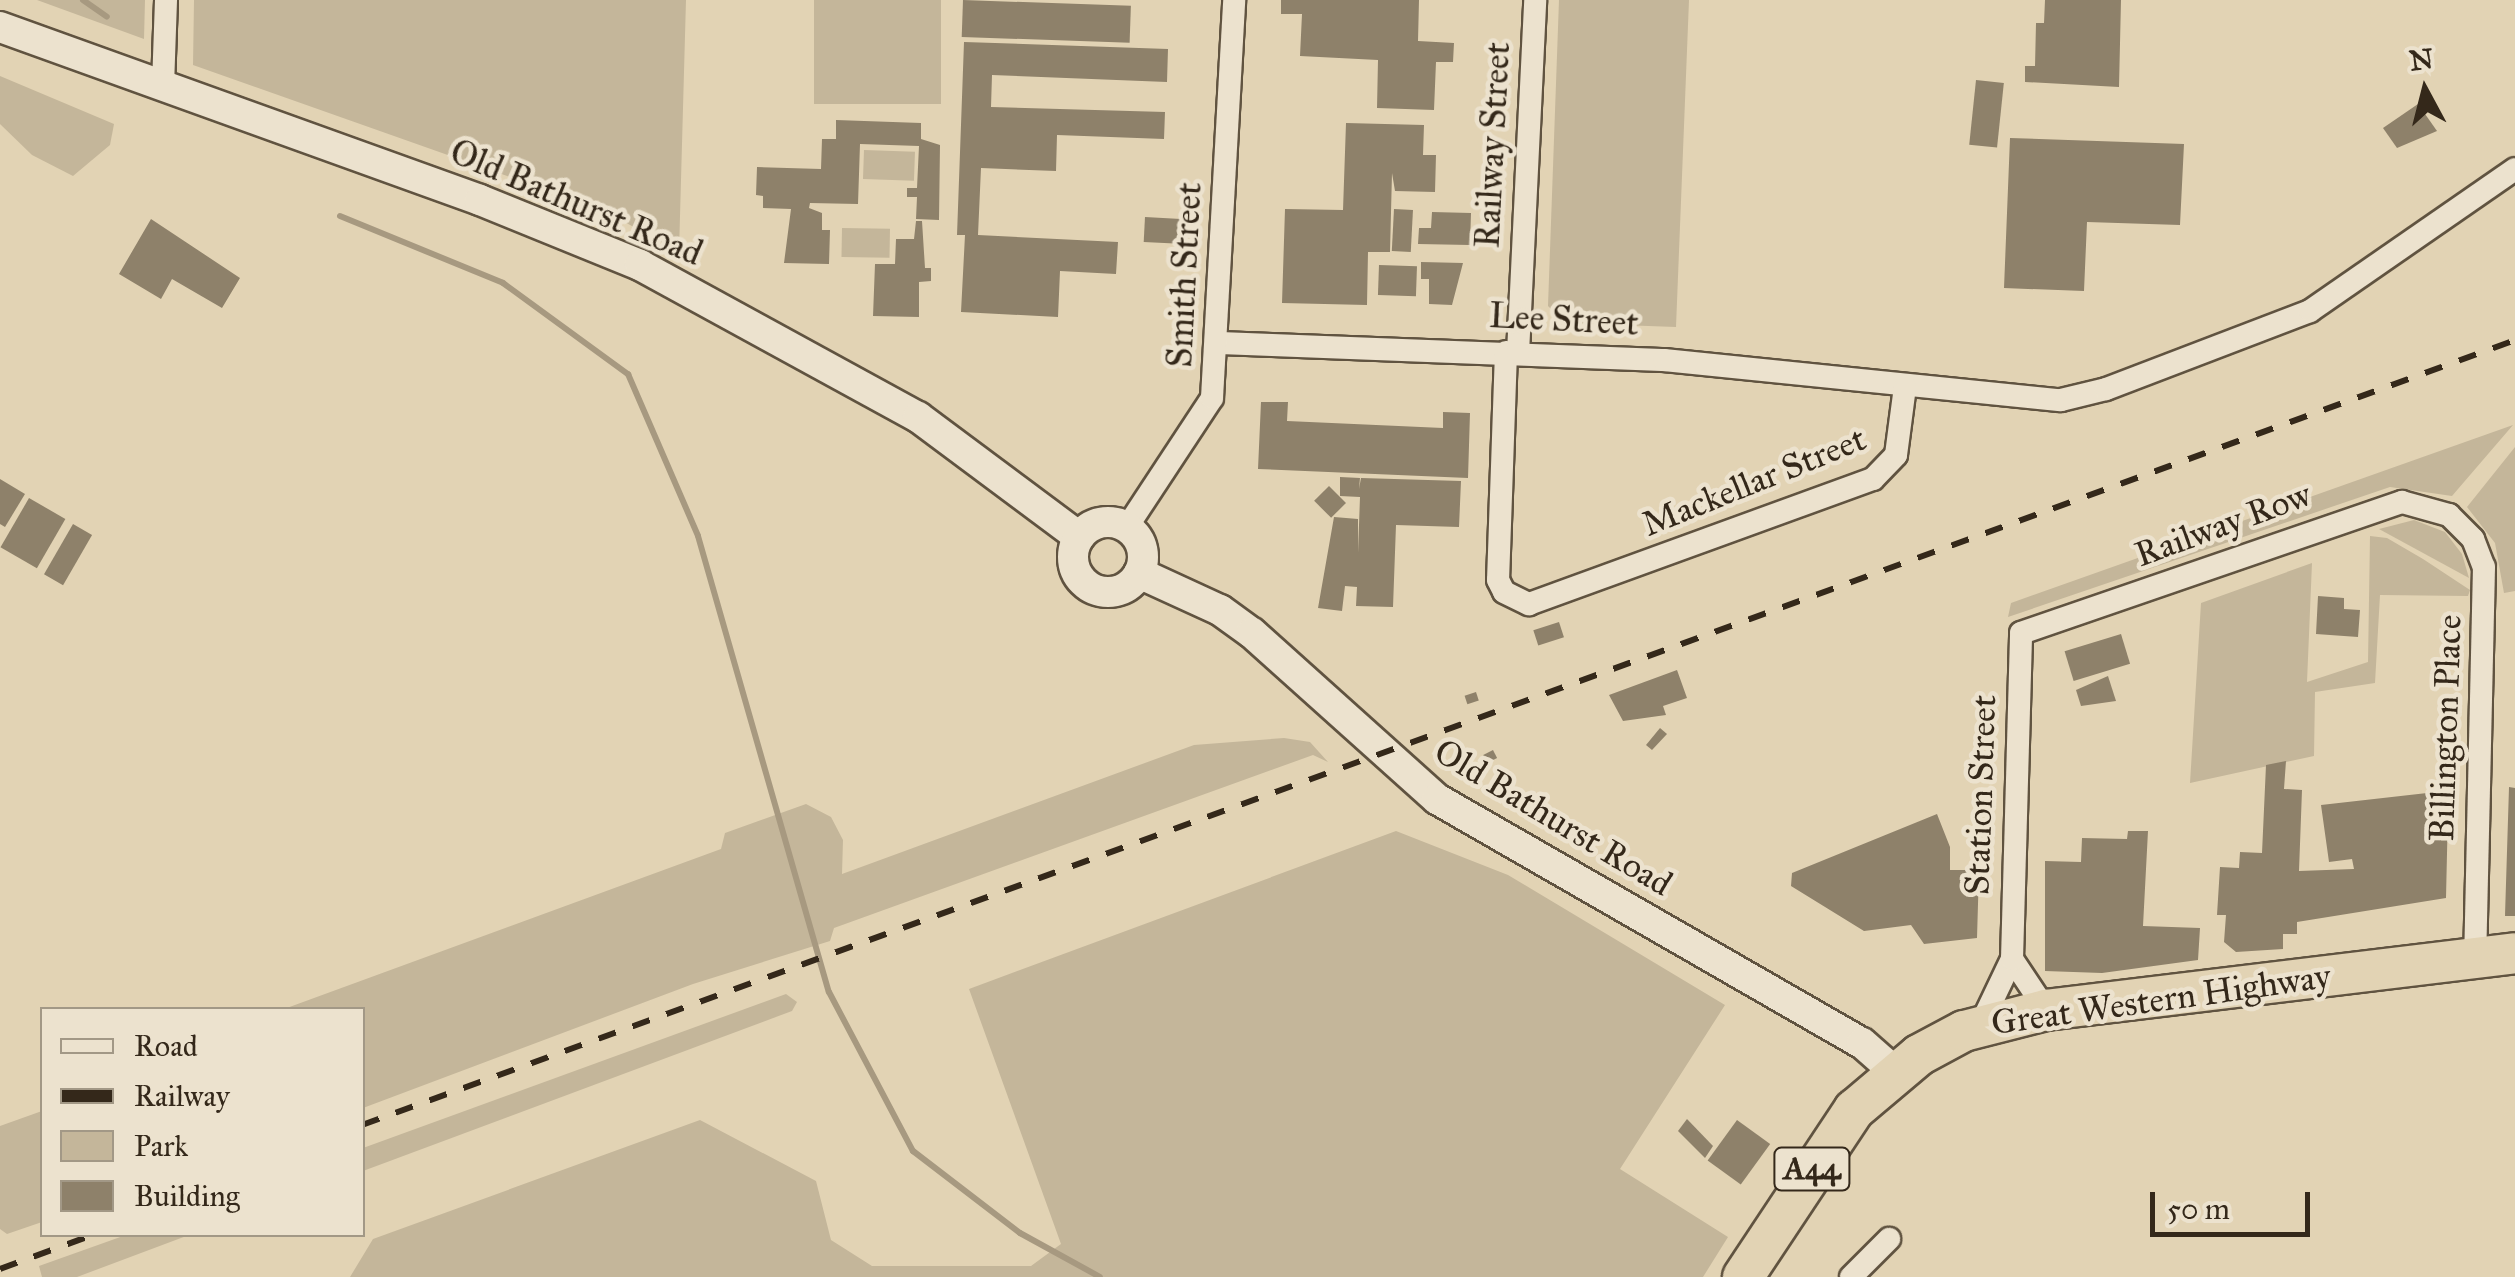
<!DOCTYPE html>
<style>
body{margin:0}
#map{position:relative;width:2515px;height:1277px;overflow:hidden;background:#e2d3b4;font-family:"IM FELL Great Primer",serif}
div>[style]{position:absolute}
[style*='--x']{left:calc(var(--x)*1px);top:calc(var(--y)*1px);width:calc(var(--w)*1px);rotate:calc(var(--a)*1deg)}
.green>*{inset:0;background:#c4b69a;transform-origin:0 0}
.stream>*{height:6px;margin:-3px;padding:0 3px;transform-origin:3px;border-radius:3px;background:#a79980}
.building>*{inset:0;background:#8e816a;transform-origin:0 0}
.roads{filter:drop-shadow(2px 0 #605340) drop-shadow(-2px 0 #605340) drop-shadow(0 2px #605340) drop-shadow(0 -2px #605340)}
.street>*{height:22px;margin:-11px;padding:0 11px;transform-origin:11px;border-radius:11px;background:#ece2ce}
.secondary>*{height:30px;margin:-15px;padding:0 15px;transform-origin:15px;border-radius:15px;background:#ece2ce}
.secondary>.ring{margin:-15px;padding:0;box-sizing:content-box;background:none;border:30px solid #ece2ce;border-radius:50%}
.highway>*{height:40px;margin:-20px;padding:0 20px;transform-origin:20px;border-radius:20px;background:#e2d3b4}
.rail>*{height:6px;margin-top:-3px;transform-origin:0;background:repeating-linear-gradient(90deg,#34281a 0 18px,transparent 0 36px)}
span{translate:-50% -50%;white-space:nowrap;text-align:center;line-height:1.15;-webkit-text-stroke:9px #ece2ce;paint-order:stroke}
.shield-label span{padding:2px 8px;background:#ece2ce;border:2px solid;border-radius:8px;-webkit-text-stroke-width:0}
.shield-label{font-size:32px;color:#34281a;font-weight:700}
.street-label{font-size:35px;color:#34281a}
.legend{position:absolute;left:40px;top:1007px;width:325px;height:230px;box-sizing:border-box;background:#ece2ce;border:2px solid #a29886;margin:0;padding:12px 18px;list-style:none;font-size:30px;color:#34281a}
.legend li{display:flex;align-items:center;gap:20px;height:50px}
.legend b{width:50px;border:2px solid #a29886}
.north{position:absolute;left:2375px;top:40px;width:100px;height:100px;-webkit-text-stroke:8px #ece2ce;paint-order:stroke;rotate:353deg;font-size:28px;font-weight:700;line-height:40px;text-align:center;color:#34281a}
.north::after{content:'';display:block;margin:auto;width:35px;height:45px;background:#34281a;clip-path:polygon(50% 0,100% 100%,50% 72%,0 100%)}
.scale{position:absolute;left:2150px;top:1192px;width:160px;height:45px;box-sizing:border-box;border:5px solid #34281a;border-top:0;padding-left:12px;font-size:30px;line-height:35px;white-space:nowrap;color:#34281a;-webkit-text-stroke:8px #ece2ce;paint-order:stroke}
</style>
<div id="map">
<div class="green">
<div style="clip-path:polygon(37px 0,145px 0,144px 39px)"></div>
<div style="clip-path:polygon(194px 0,686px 0,679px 252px,601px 209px,193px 65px)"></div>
<div style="left:814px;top:0;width:127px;height:104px"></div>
<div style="clip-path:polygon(1559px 0,1689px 0,1676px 327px,1565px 323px,1548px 306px)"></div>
<div style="clip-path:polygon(0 76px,114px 124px,110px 145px,73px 176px,32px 155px,0 124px)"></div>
<div style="left:864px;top:150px;width:51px;height:29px;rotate:2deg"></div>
<div style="left:842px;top:228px;width:48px;height:29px;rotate:1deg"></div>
<div style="clip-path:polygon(2513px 425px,2452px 496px,2390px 487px,2008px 617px,2011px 603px)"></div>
<div style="clip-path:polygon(2515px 447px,2515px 591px,2504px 593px,2495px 543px,2467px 507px)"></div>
<div style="clip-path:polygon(2414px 520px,2445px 532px,2462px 554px,2469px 578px,2379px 529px)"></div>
<div style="clip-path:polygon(2370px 536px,2387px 538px,2423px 559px,2470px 590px,2468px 596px,2380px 595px,2375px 683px,2315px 692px,2314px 756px,2190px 783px,2201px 603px,2312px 563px,2307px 682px,2368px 662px)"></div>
<div style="clip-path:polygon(1284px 738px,1310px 742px,1328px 762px,1313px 755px,834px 928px,830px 941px,693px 984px,363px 1108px,362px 1010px,284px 1009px,721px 849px,725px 833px,806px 804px,831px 817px,843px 840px,842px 874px,1194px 745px)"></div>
<div style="clip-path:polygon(1396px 831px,1508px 875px,1725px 1005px,1620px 1169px,1728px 1237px,1703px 1277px,350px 1277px,373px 1239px,700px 1120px,816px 1181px,831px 1240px,872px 1266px,1031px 1266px,1061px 1244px,969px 989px)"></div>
<div style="clip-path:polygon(786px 994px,797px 1002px,792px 1011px,363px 1171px,363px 1148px)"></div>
<div style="clip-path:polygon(42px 1111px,42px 1222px,7px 1234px,0 1229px,0 1126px)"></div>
<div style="clip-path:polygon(126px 1235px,189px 1235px,77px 1277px,42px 1277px,39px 1266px)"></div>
</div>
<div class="stream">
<div style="--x:83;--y:0;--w:29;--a:35"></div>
<div style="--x:340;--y:216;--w:176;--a:22.3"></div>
<div style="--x:503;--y:283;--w:155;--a:36.1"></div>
<div style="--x:628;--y:374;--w:176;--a:66.6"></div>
<div style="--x:698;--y:536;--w:474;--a:74"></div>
<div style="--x:829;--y:992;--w:180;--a:62.2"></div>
<div style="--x:913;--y:1151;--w:135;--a:37.5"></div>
<div style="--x:1020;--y:1233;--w:91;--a:28.8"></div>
</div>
<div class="building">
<div style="left:963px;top:0;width:168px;height:37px;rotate:2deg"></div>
<div style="clip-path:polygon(1281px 0,1419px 0,1418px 41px,1454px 43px,1453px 62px,1436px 62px,1434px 110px,1377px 108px,1378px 60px,1300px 56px,1302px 14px,1281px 14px)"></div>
<div style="clip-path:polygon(2045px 0,2121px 0,2119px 87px,2025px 82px,2025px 66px,2035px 66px,2036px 23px,2044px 23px)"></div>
<div style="clip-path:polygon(964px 42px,1168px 49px,1167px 82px,992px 75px,991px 107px,1165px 112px,1164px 139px,1057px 135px,1056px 171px,981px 168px,978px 235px,1118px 242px,1116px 274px,1060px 271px,1058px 317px,961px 312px,965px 235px,957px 235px)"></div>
<div style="left:1976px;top:80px;width:28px;height:65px;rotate:6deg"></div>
<div style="clip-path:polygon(2418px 104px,2437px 131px,2397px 148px,2383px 128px)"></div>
<div style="clip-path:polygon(836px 120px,921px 123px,921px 139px,940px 145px,939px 220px,916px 219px,917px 197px,907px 197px,907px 188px,917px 188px,919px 146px,860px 144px,858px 204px,810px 203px,809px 208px,822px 213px,822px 230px,830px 230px,829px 264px,784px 263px,791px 209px,763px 208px,763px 196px,756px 195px,757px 167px,821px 169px,822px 139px,836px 139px)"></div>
<div style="clip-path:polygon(1346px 123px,1424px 125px,1423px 155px,1436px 155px,1435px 192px,1395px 191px,1392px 173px,1390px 252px,1368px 252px,1367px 305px,1282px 303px,1285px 209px,1343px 210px)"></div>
<div style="clip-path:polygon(2010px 138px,2184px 144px,2180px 225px,2087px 222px,2084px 291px,2004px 288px)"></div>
<div style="left:1394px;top:209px;width:19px;height:42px;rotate:3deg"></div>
<div style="clip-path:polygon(1432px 212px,1471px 213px,1470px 245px,1418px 244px,1419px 228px,1431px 228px)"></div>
<div style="left:1145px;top:217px;width:36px;height:25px;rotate:3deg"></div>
<div style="clip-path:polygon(151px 219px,240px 278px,222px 308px,172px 279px,161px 299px,119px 274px)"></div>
<div style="clip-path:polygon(916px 221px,922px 221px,925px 268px,931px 268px,931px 281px,919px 282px,919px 317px,873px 316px,875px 264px,895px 264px,896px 239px,914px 239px)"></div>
<div style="clip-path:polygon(1421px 262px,1463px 263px,1452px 305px,1429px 304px,1429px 279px,1421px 279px)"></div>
<div style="left:1379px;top:265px;width:38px;height:30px;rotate:2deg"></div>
<div style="clip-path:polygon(1261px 402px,1288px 402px,1287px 421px,1443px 428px,1443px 412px,1470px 413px,1468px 478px,1258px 469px)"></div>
<div style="clip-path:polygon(1340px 477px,1360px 478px,1359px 489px,1361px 478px,1461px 481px,1459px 527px,1396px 525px,1393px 607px,1356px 606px,1357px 587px,1345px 586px,1342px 611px,1318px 608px,1334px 517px,1358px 519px,1358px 553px,1360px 497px,1340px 496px)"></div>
<div style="clip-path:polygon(0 479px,25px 494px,5px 527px,0 524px)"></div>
<div style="left:1329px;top:486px;width:24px;height:21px;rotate:45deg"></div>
<div style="left:29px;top:498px;width:42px;height:57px;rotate:30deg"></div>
<div style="left:73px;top:524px;width:22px;height:58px;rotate:30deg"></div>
<div style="clip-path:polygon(2318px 596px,2344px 598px,2344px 609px,2360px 610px,2358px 637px,2316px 634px)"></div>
<div style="left:1559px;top:622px;width:16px;height:27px;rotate:72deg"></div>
<div style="left:2121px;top:634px;width:31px;height:59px;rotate:73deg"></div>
<div style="clip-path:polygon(1677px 670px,1687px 698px,1663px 706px,1666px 715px,1623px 721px,1609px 695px)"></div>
<div style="clip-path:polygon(2108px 676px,2116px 701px,2081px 706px,2076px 690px)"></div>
<div style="left:1476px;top:692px;width:9px;height:12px;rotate:72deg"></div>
<div style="clip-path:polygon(1660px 728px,1667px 734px,1652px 750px,1646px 745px)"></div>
<div style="left:1493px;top:750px;width:9px;height:11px;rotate:63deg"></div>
<div style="clip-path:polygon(2286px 761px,2284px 789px,2302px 790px,2299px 871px,2354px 869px,2352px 859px,2329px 862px,2321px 805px,2436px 792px,2448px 809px,2446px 898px,2297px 922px,2297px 934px,2283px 934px,2283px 949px,2236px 952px,2224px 942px,2226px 915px,2217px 915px,2220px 867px,2239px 868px,2240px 852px,2262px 853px,2266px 765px)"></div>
<div style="clip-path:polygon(2509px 787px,2515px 788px,2515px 916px,2505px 916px)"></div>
<div style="clip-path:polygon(1937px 814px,1950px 847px,1950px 870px,1979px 870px,1977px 938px,1924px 944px,1911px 925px,1864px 931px,1791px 886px,1792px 873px)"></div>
<div style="clip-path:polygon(2128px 831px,2148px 831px,2143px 926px,2200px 928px,2198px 960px,2102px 973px,2045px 971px,2045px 861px,2081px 862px,2082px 838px,2127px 839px)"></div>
<div style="clip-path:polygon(1687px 1119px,1713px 1146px,1705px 1158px,1678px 1131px)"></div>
<div style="left:1737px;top:1120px;width:41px;height:50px;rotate:36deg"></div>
</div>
<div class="roads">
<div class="street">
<div style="--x:163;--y:86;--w:86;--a:-88"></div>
<div style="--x:1218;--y:343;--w:446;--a:2.2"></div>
<div style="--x:1664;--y:360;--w:399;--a:5.8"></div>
<div style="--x:2061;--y:400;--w:46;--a:-13.7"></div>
<div style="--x:2106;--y:389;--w:218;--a:-20.9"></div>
<div style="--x:2310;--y:311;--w:249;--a:-34.7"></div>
<div style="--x:1506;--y:352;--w:228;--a:92"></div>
<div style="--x:1498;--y:580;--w:13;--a:63"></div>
<div style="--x:1504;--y:592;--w:28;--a:26"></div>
<div style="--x:1529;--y:604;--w:366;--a:-20"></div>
<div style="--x:1873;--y:479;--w:33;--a:-46"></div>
<div style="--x:1896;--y:455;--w:69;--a:-82.5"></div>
<div style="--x:1518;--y:353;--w:353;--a:-87.2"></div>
<div style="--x:1127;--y:527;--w:154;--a:-56.6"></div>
<div style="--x:1212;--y:398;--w:399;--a:-86.8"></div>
<div style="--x:2012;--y:959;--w:61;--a:56.3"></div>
<div style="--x:1980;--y:1026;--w:74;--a:-64.5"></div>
<div style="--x:2012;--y:959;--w:326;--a:-88.4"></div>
<div style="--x:2021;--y:633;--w:403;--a:-19"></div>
<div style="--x:2402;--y:502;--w:49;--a:15.5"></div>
<div style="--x:2449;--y:515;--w:34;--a:45"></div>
<div style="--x:2473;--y:539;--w:30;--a:69"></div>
<div style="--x:2484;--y:567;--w:391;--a:91.3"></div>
<div style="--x:1851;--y:1277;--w:54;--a:-45"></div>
</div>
<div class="secondary">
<div style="--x:0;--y:27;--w:510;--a:19.82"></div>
<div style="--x:480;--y:200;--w:173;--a:22.1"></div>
<div style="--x:640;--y:265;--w:317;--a:28.7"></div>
<div style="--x:918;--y:417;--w:201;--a:36.7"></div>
<div class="ring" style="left:1073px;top:522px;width:40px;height:40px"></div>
<div style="--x:1139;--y:573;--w:89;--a:24.6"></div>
<div style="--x:1220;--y:610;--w:39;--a:36"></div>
<div style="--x:1252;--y:633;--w:249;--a:41.9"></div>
<div style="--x:1437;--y:799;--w:490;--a:29.9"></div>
<div style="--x:1862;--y:1043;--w:44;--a:41.3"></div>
</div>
<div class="highway">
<div style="--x:1743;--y:1277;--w:201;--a:-56.4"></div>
<div style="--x:1854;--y:1110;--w:85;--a:-40.2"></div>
<div style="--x:1919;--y:1055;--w:51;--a:-28.1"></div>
<div style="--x:1964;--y:1031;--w:85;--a:-14.4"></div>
<div style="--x:2046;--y:1010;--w:472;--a:-6.9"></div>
</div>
</div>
<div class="rail">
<div style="--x:362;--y:1125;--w:2292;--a:-20.03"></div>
<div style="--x:0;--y:1269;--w:101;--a:-20.2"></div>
</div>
<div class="shield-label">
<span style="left:1812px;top:1169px">A44</span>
</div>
<div class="street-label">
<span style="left:1493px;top:145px;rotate:-87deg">Railway Street</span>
<span style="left:576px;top:203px;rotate:23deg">Old Bathurst Road</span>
<span style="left:1185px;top:275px;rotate:-87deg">Smith Street</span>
<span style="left:1564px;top:320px;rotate:3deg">Lee Street</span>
<span style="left:1754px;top:482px;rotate:-22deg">Mackellar Street</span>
<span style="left:2223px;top:525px;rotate:-20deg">Railway Row</span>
<span style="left:2446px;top:728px;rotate:-88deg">Billington Place</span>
<span style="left:1981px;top:795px;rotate:-88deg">Station Street</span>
<span style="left:1553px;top:818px;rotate:31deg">Old Bathurst Road</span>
<span style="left:2161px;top:1000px;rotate:-8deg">Great Western Highway</span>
</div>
<ul class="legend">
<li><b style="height:12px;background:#ece2ce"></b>Road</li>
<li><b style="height:12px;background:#34281a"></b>Railway</li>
<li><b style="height:28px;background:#c4b69a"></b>Park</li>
<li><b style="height:28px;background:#8e816a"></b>Building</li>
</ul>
<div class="north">N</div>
<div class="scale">50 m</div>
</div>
